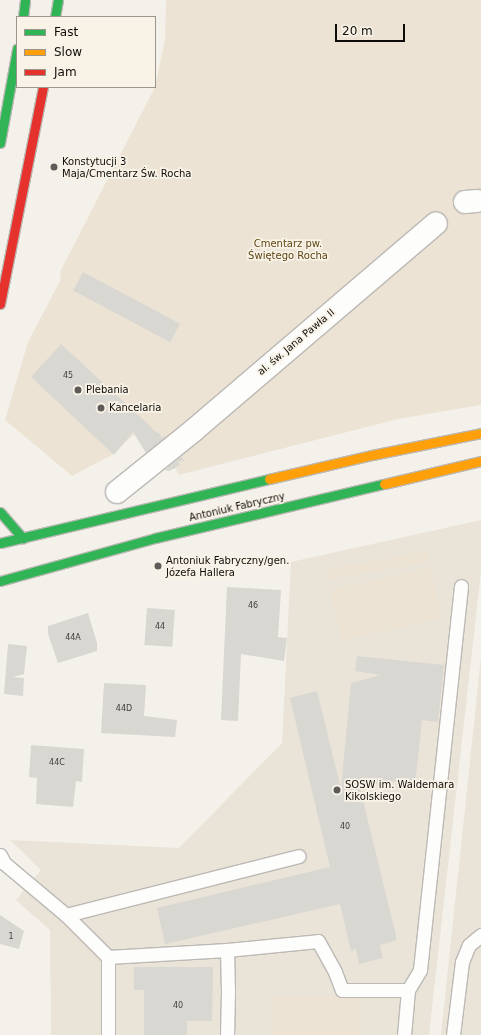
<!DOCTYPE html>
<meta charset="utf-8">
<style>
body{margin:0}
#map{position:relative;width:481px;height:1035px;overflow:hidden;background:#f4f1eb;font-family:"DejaVu Sans",sans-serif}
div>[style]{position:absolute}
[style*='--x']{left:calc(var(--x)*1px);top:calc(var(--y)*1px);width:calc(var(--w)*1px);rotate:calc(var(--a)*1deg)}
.built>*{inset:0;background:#eae3d7}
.green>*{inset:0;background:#ece3d4;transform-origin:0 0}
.building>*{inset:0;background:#d9d7d2;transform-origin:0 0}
.roads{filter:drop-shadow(1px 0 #bcb9b5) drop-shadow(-1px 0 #bcb9b5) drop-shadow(0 1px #bcb9b5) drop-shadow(0 -1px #bcb9b5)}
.lane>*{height:13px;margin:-6.5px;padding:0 6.5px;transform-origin:6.5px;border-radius:6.5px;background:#fdfdfc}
.street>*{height:22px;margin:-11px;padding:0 11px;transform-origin:11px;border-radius:11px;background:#fdfdfc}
.fast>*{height:9px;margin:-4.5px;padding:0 4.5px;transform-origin:4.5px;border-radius:4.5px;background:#30b455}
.slow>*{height:9px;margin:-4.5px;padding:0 4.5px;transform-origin:4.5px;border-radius:4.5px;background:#ff9f0a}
.jam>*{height:9px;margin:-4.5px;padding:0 4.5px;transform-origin:4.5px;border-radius:4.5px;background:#e5322d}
.dots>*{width:11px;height:11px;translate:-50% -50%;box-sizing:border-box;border:2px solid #f8f2e7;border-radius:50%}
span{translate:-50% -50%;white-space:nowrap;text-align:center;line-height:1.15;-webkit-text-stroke:3.5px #f8f2e7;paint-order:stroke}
.number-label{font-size:8px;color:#413f3b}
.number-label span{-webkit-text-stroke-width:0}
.poi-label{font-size:10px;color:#0e0c09}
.left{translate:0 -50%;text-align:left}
.park-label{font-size:10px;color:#5f4614}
.street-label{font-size:10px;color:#0e0c09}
.legend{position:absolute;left:16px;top:16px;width:140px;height:72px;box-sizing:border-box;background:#f8f2e7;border:1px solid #9a968e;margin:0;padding:5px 7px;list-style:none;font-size:12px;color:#0e0c09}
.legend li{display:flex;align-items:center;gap:8px;height:20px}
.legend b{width:20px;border:1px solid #9a968e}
.scale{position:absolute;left:335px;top:24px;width:70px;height:18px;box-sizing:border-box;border:2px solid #0e0c09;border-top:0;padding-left:5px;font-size:12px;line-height:14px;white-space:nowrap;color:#0e0c09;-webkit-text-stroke:3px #f8f2e7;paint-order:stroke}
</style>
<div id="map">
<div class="built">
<div style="clip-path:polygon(481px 520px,481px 571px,429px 1035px,51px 1035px,50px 930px,16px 900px,41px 870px,10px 840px,179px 848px,282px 743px,291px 562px)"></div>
<div style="clip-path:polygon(481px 657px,481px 1035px,441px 1035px)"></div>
</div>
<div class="green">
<div style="clip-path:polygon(166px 0,481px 0,481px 405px,398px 419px,179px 475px,176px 469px,170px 469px,166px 465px,137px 432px,110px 456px,72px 476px,5px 420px,28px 342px,60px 281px,61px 270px,155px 87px,165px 40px)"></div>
<div style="left:428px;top:551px;width:11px;height:103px;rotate:80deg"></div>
<div style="left:431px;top:568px;width:52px;height:103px;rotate:78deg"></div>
<div style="left:271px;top:996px;width:90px;height:39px"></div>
</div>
<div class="building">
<div style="left:83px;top:272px;width:110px;height:21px;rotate:28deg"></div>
<div style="clip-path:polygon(61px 344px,149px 425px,153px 430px,160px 434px,162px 439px,163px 436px,165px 438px,146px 453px,133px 432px,114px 455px,31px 377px)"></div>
<div style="clip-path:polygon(181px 457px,185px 461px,178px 461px,180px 465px,169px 471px,165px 470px)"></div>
<div style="clip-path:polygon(227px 587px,281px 590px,278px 637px,287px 638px,284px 661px,241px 654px,238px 721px,221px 720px)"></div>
<div style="left:147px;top:608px;width:28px;height:37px;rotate:4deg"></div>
<div style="clip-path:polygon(88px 613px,97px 643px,97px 651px,58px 663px,48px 634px,48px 626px)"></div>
<div style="clip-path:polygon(8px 644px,27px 646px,24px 674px,13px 677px,24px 678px,23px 696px,4px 694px)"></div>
<div style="clip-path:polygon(357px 656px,444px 665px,438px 722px,422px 720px,415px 785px,389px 781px,360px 788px,397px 940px,380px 945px,383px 958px,359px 964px,356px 949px,351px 951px,340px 904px,165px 944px,157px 908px,330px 867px,290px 698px,317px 691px,341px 789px,351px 683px,381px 675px,355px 671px)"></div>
<div style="clip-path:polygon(104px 683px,146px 685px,144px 716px,177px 720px,175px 737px,101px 733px)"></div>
<div style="clip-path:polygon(31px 745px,84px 749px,82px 782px,76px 781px,73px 807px,36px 804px,37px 778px,29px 777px)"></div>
<div style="clip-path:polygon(0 915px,24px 931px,19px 949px,0 944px)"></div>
<div style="clip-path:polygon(134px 967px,213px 967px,212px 1021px,187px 1021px,187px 1035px,144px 1035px,144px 990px,134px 990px)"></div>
</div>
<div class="roads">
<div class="lane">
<div style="--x:0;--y:855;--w:9;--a:63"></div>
<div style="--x:4;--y:863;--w:81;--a:40"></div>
<div style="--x:66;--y:915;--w:59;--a:45"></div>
<div style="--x:108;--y:957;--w:78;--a:90"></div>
<div style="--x:66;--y:915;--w:240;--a:-14.2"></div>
<div style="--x:227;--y:950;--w:42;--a:88.6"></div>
<div style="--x:228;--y:992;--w:43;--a:91.3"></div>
<div style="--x:108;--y:957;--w:119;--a:-3.4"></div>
<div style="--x:227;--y:950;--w:91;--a:-5.6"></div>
<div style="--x:318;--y:941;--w:35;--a:61"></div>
<div style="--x:335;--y:972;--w:19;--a:69"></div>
<div style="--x:342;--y:990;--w:66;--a:0"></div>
<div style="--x:404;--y:1035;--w:45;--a:-84.9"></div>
<div style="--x:408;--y:990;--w:23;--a:-59"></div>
<div style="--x:420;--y:970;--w:386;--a:-83.9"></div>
<div style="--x:453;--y:1035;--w:74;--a:-83"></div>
<div style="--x:462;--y:962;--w:18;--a:-68"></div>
<div style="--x:469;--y:945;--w:16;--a:-40"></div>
</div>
<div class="street">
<div style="--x:465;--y:202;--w:12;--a:-5"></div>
<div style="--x:117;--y:492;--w:99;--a:-38.8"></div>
<div style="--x:194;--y:430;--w:318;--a:-40.5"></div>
</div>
<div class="fast">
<div style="--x:23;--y:17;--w:17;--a:-83"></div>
<div style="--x:55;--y:17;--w:17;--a:-80"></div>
<div style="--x:0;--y:143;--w:96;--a:-79.7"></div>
<div style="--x:0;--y:512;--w:35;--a:49"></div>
<div style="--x:0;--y:543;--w:277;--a:-13.4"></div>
<div style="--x:0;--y:581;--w:161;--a:-15.5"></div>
<div style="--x:155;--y:538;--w:235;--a:-13.3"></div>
</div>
<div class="slow">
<div style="--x:269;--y:479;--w:106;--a:-13.1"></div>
<div style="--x:372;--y:455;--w:111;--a:-11.4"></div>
<div style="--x:384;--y:484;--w:100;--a:-13.3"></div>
</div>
<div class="jam">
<div style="--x:0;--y:304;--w:221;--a:-78.8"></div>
</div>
</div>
<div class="dots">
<div style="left:54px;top:167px;background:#5e5c58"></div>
<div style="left:78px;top:390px;background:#5e5c58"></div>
<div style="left:101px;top:408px;background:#5e5c58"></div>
<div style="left:158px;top:566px;background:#5e5c58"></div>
<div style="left:337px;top:790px;background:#5e5c58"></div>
</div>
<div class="number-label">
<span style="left:68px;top:376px">45</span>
<span style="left:253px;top:606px">46</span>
<span style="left:160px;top:627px">44</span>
<span style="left:73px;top:638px">44A</span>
<span style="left:124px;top:709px">44D</span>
<span style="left:57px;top:763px">44C</span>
<span style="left:345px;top:827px">40</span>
<span style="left:11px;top:937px">1</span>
<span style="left:178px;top:1006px">40</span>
</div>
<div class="poi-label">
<span class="left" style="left:62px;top:167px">Konstytucji 3<br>Maja/Cmentarz Św. Rocha</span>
<span class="left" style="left:86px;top:390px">Plebania</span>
<span class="left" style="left:109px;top:408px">Kancelaria</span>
<span class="left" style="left:166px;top:566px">Antoniuk Fabryczny/gen.<br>Józefa Hallera</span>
<span class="left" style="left:345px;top:790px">SOSW im. Waldemara<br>Kikolskiego</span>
</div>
<div class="park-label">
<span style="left:288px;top:249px">Cmentarz pw.<br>Świętego Rocha</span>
</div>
<div class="street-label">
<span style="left:296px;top:342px;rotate:-40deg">al. św. Jana Pawła II</span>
<span style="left:237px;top:507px;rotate:-13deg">Antoniuk Fabryczny</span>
</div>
<ul class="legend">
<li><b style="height:5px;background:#30b455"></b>Fast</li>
<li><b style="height:5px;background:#ff9f0a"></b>Slow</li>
<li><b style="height:5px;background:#e5322d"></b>Jam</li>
</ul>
<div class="scale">20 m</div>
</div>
